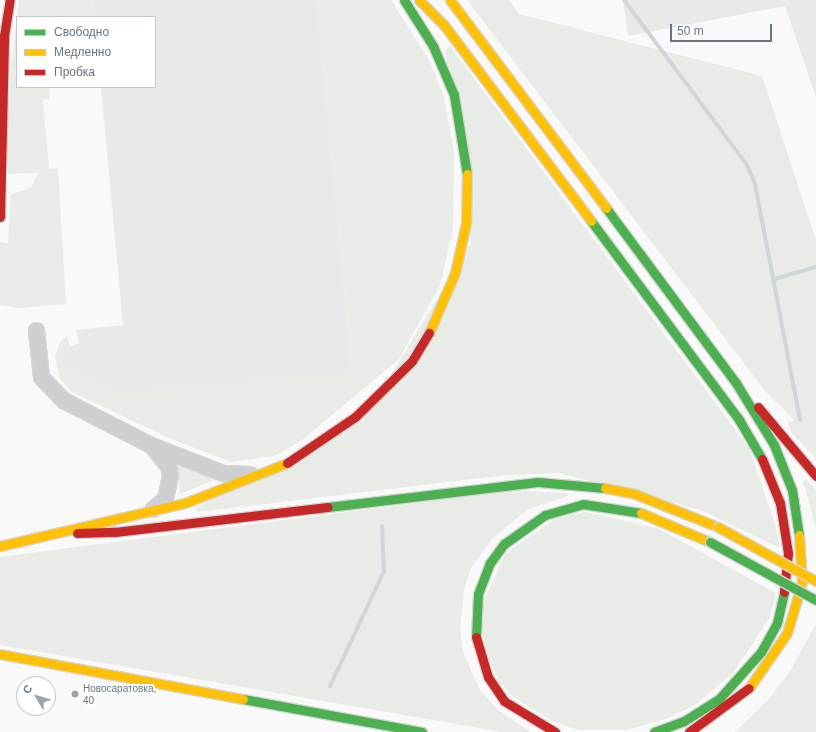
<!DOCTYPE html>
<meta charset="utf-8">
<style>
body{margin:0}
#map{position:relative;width:816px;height:732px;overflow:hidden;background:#f9f9f9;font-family:Helvetica,sans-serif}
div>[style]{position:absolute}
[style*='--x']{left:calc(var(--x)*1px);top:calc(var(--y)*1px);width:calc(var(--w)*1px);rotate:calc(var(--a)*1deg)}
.built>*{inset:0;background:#e8e9e9}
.green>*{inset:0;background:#e8ebe6}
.stream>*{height:4px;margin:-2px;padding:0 2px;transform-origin:2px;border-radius:2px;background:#ced6d9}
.roads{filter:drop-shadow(1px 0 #d5d6d7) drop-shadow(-1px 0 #d5d6d7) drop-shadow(0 1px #d5d6d7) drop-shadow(0 -1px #d5d6d7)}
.street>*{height:15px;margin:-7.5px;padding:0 7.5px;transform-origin:7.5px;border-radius:7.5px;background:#cecfd0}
.fast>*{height:9px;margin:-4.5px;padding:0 4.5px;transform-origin:4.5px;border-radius:4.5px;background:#4caf50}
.slow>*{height:9px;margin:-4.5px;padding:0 4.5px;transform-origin:4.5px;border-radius:4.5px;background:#ffc107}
.jam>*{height:9px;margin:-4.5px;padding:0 4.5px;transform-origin:4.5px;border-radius:4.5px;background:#c62828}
.bridges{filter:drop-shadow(1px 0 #d5d6d7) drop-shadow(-1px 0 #d5d6d7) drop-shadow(0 1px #d5d6d7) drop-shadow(0 -1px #d5d6d7)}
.fast-bridge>*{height:9px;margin:-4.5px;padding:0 4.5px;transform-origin:4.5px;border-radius:4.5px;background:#4caf50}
.slow-bridge>*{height:9px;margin:-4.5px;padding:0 4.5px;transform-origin:4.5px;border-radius:4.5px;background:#ffc107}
.dots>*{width:11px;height:11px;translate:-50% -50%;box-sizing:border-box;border:2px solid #fff;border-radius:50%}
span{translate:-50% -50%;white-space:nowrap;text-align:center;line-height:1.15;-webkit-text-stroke:4px #fff;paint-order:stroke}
.poi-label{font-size:10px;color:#657683}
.left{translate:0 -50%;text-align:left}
.legend{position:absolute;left:16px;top:16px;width:140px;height:72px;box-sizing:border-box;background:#fff;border:1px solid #c1c8cd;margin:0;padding:5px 7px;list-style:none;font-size:12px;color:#657683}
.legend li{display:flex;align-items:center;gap:8px;height:20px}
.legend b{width:20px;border:1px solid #c1c8cd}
.north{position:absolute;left:16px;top:676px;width:40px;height:40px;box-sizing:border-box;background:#fff;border:1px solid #c1c8cd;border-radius:50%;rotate:308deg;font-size:11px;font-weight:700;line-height:16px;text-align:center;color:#657683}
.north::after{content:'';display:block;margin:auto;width:14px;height:18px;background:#99a4ac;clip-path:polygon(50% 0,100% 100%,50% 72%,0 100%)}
.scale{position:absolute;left:670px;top:24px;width:102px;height:18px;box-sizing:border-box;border:2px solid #657683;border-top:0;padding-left:5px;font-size:12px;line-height:14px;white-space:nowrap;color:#657683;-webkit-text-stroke:3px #fff;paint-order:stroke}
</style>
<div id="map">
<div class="built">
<div style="clip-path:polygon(93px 0,317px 0,352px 373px,116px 393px,65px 368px,65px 349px,79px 343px,76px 330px,123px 325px,101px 87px,155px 87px,155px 17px,95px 17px)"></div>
<div style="clip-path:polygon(623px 0,816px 0,816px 98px,785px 6px,628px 36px)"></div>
</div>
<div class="green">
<div style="clip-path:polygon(19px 0,93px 0,95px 17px,17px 17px,17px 87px,49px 87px,50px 99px,43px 100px,49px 169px,58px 168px,66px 304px,19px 308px,0 305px,0 242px,8px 243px,11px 194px,31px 188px,38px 173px,8px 174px,8px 92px)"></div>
<div style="clip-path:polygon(317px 0,391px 0,429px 60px,443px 94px,454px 151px,453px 230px,440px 285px,399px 359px,301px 441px,274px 456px,231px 462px,169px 438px,70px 391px,60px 378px,55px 357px,60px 342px,67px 336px,70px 347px,65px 349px,65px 368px,116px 393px,352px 373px)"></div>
<div style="clip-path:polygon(467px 0,509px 0,519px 14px,762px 76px,816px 240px,816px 459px,791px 432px,788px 423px,794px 420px,766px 392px)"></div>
<div style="clip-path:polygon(450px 46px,749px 448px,776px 527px,780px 548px,701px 510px,559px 473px,506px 475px,197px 512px,196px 508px,363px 421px,471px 243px,445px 50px)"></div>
<div style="clip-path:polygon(177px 461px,178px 460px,214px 480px,180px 494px)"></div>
<div style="clip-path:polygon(806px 479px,816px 490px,816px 527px,803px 482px)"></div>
<div style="clip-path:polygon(509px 491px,568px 493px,568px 496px,528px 509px,492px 539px,471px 568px,464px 589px,460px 629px,463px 652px,480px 690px,498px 710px,531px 732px,502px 732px,0 645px,0 557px)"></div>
<div style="clip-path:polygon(586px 512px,657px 528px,776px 593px,770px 617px,733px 673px,695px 705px,666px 719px,626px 730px,579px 730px,552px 721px,512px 696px,499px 681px,486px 654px,482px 626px,485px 599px,505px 554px,556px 518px)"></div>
<div style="clip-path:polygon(816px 624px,816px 732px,735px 732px,770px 698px,790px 671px)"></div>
</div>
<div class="stream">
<div style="--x:624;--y:0;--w:206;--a:53.3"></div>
<div style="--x:747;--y:165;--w:21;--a:67"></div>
<div style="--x:755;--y:184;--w:240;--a:79.2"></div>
<div style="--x:774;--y:279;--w:44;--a:-15.9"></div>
<div style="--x:330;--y:686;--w:127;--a:-64.8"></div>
<div style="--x:384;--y:571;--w:45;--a:-92.5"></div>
</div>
<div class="roads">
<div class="street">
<div style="--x:36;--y:330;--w:47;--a:83.9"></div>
<div style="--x:41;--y:377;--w:32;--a:46"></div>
<div style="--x:63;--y:400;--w:99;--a:27.1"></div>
<div style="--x:151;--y:445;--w:77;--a:21.3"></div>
<div style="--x:223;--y:473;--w:27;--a:2"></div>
<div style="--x:151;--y:445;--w:27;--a:51"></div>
<div style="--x:168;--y:466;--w:9;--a:77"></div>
<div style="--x:170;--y:475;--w:25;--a:102"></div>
<div style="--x:165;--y:499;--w:16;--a:142"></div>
</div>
<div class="fast">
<div style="--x:404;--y:0;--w:54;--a:57.8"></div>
<div style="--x:433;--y:46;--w:53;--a:66.8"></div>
<div style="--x:454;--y:95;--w:80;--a:80.7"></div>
<div style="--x:606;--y:208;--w:218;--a:53.4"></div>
<div style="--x:736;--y:383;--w:73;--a:58.5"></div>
<div style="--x:774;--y:445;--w:48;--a:68.2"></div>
<div style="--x:792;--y:490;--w:46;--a:81.2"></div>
<div style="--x:591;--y:221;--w:246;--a:53.3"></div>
<div style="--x:738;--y:418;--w:48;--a:59.7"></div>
<div style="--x:328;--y:507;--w:211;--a:-6.8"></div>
<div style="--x:538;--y:482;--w:67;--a:5.1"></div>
<div style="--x:476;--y:637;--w:43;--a:-87.3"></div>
<div style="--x:478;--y:594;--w:33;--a:-69"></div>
<div style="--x:490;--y:563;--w:24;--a:-54"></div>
<div style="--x:504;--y:544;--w:50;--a:-35.3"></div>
<div style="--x:545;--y:515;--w:40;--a:-16"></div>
<div style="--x:583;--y:504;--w:59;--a:8.8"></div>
<div style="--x:243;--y:699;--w:182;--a:10.4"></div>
<div style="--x:654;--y:732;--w:32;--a:-20"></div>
<div style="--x:684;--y:721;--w:41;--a:-32.2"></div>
<div style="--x:719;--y:699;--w:63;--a:-48.2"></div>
<div style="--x:761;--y:652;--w:33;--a:-61"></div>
<div style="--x:777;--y:623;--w:32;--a:-77"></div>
</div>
<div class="slow">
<div style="--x:419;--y:0;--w:35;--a:45"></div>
<div style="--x:444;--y:25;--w:245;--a:53.1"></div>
<div style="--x:450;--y:0;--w:260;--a:53.1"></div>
<div style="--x:429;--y:333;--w:65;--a:-66.6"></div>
<div style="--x:455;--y:273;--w:51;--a:-77.6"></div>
<div style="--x:466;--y:223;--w:49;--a:-88.8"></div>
<div style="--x:605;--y:488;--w:31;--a:11"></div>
<div style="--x:635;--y:494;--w:89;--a:21.7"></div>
<div style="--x:641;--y:513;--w:75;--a:22.8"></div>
<div style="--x:0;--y:546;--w:190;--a:-13.1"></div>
<div style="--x:185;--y:503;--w:110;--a:-21.4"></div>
<div style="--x:0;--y:654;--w:247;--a:10.5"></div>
<div style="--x:749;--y:688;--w:67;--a:-55.4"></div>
<div style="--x:787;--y:633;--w:53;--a:-73.6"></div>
<div style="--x:802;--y:582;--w:47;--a:-93.7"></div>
</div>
<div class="jam">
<div style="--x:0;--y:217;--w:181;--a:-88.7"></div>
<div style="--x:4;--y:36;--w:36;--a:-81"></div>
<div style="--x:758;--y:407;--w:90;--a:50"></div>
<div style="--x:762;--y:459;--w:48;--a:67.8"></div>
<div style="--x:780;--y:503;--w:51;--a:80.9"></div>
<div style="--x:788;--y:553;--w:39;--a:96"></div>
<div style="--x:287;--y:463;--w:82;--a:-34.1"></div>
<div style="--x:355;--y:417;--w:80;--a:-44.5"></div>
<div style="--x:412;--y:361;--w:33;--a:-59"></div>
<div style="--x:77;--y:533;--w:38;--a:-2"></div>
<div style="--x:115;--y:532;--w:214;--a:-6.7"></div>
<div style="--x:476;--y:637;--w:42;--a:73.3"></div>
<div style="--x:488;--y:677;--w:29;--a:56"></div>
<div style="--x:504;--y:701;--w:60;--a:31.3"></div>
<div style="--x:689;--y:732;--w:74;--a:-36.3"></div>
</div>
</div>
<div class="bridges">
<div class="fast-bridge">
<div style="--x:710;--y:542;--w:121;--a:28.7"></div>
</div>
<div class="slow-bridge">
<div style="--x:718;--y:527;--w:112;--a:28.9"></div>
</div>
</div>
<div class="dots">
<div style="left:75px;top:694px;background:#99a4ac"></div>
</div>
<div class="poi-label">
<span class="left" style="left:83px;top:694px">Новосаратовка,<br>40</span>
</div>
<ul class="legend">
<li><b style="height:5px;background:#4caf50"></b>Свободно</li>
<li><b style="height:5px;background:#ffc107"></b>Медленно</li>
<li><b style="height:5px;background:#c62828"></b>Пробка</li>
</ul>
<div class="north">С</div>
<div class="scale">50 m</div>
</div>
